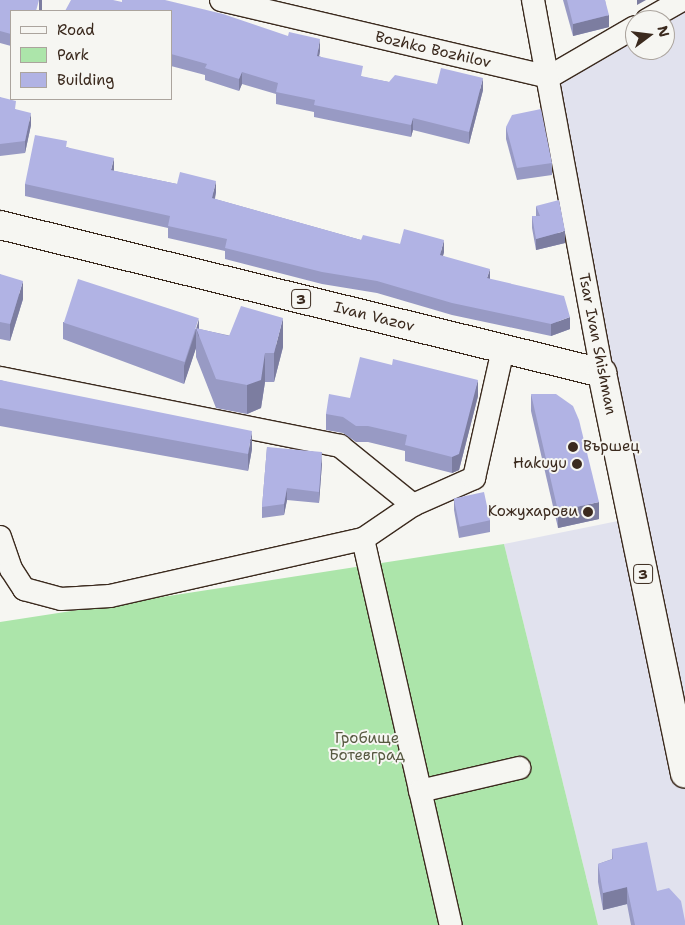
<!DOCTYPE html>
<meta charset="utf-8">
<style>
body{margin:0}
#map{position:relative;width:685px;height:925px;overflow:hidden;background:#f6f6f2;font-family:"Shantell Sans",sans-serif}
div>[style]{position:absolute}
[style*='--x']{left:calc(var(--x)*1px);top:calc(var(--y)*1px);width:calc(var(--w)*1px);rotate:calc(var(--a)*1deg)}
.built>*{inset:0;background:#e1e2ee}
.green>*{inset:0;background:#ace5aa}
.roads{filter:drop-shadow(1px 0 #3b2a1e) drop-shadow(-1px 0 #3b2a1e) drop-shadow(0 1px #3b2a1e) drop-shadow(0 -1px #3b2a1e)}
.minor>*{height:22px;margin:-11px;padding:0 11px;transform-origin:11px;border-radius:11px;background:#f6f6f2}
.major>*{height:28px;margin:-14px;padding:0 14px;transform-origin:14px;border-radius:14px;background:#f6f6f2}
.wall>*{inset:0;background:#989ac4}
.shaded-wall>*{inset:0;background:#7c7da0;transform-origin:0 0}
.building>*{inset:0;background:#b1b3e4;transform-origin:0 0}
.dots>*{width:14px;height:14px;translate:-50% -50%;box-sizing:border-box;border:2px solid #f6f6f2;border-radius:50%}
span{translate:-50% -50%;white-space:nowrap;text-align:center;line-height:1.15;-webkit-text-stroke:4px #f6f6f2;paint-order:stroke}
.shield-label span{padding:1px 4px;background:#f6f6f2;border:1px solid;border-radius:4px;-webkit-text-stroke-width:0}
.shield-label{font-size:14px;color:#3b2a1e;font-weight:700}
.street-label{font-size:15px;color:#3b2a1e}
.poi-label{font-size:15px;color:#3b2a1e}
.left{translate:0 -50%;text-align:left}
.right{translate:-100% -50%;text-align:right}
.park-label{font-size:15px;color:#575941}
.legend{position:absolute;left:10px;top:10px;width:162px;height:90px;box-sizing:border-box;background:#f6f6f2;border:1px solid #aba49d;margin:0;padding:6px 9px;list-style:none;font-size:15px;color:#3b2a1e}
.legend li{display:flex;align-items:center;gap:10px;height:25px}
.legend b{width:25px;border:1px solid #aba49d}
.north{position:absolute;left:625px;top:10px;width:50px;height:50px;box-sizing:border-box;background:#f6f6f2;border:1px solid #aba49d;border-radius:50%;rotate:75deg;font-size:14px;font-weight:700;line-height:20px;text-align:center;color:#3b2a1e}
.north::after{content:'';display:block;margin:auto;width:18px;height:22px;background:#3b2a1e;clip-path:polygon(50% 0,100% 100%,50% 72%,0 100%)}
</style>
<div id="map">
<div class="built">
<div style="clip-path:polygon(685px 0,685px 925px,598px 925px,504px 544px,618px 521px,602px 373px,549px 77px,635px 27px,635px 50px,665px 50px,665px 20px)"></div>
</div>
<div class="green">
<div style="clip-path:polygon(504px 544px,598px 925px,0 925px,0 622px)"></div>
</div>
<div class="roads">
<div class="minor">
<div style="--x:221;--y:0;--w:337;--a:13.2"></div>
<div style="--x:549;--y:77;--w:99;--a:-30.2"></div>
<div style="--x:533;--y:0;--w:379;--a:79.5"></div>
<div style="--x:647;--y:20;--w:40;--a:-29.7"></div>
<div style="--x:0;--y:378;--w:347;--a:11.3"></div>
<div style="--x:340;--y:446;--w:94;--a:38.9"></div>
<div style="--x:0;--y:537;--w:34;--a:71"></div>
<div style="--x:11;--y:569;--w:24;--a:57"></div>
<div style="--x:24;--y:589;--w:38;--a:15"></div>
<div style="--x:61;--y:599;--w:49;--a:-3.5"></div>
<div style="--x:110;--y:596;--w:259;--a:-12.7"></div>
<div style="--x:363;--y:539;--w:60;--a:-34.2"></div>
<div style="--x:413;--y:505;--w:67;--a:-23.9"></div>
<div style="--x:474;--y:478;--w:132;--a:-77.3"></div>
<div style="--x:363;--y:539;--w:396;--a:77.2"></div>
<div style="--x:420;--y:791;--w:102;--a:-13.1"></div>
</div>
<div class="major">
<div style="--x:0;--y:225;--w:620;--a:13.81"></div>
<div style="--x:602;--y:373;--w:409;--a:78.3"></div>
</div>
</div>
<div class="wall">
<div style="clip-path:polygon(0 0,11px 11px,11px 46px,0 43px)"></div>
<div style="clip-path:polygon(563px 0,605px 0,609px 27px,573px 36px)"></div>
<div style="clip-path:polygon(171px 11px,320px 51px,319px 56px,363px 77px,389px 82px,437px 84px,483px 90px,469px 144px,413px 130px,411px 137px,314px 117px,314px 112px,276px 104px,276px 94px,242px 84px,239px 91px,205px 80px,205px 75px,171px 66px)"></div>
<div style="clip-path:polygon(0 97px,16px 110px,31px 125px,25px 153px,0 156px)"></div>
<div style="clip-path:polygon(506px 127px,552px 163px,552px 175px,517px 180px,506px 139px)"></div>
<div style="clip-path:polygon(67px 147px,114px 171px,216px 192px,215px 199px,361px 240px,400px 244px,444px 252px,443px 256px,490px 279px,570px 329px,551px 336px,452px 315px,377px 293px,322px 284px,225px 259px,225px 251px,168px 238px,168px 228px,25px 196px,25px 184px)"></div>
<div style="clip-path:polygon(536px 206px,565px 243px,536px 250px,532px 228px,532px 216px,536px 216px)"></div>
<div style="clip-path:polygon(0 274px,23px 299px,10px 341px,0 339px)"></div>
<div style="clip-path:polygon(63px 322px,199px 329px,283px 347px,274px 382px,265px 382px,261px 408px,247px 414px,216px 408px,196px 357px,196px 348px,184px 384px,63px 339px)"></div>
<div style="clip-path:polygon(0 380px,252px 449px,248px 471px,0 426px)"></div>
<div style="clip-path:polygon(531px 394px,599px 519px,558px 528px,531px 411px)"></div>
<div style="clip-path:polygon(478px 396px,459px 470px,452px 473px,405px 461px,405px 451px,368px 442px,356px 442px,343px 433px,326px 430px,326px 414px,350px 398px)"></div>
<div style="clip-path:polygon(267px 447px,322px 463px,319px 503px,287px 500px,284px 515px,262px 518px,262px 507px)"></div>
<div style="clip-path:polygon(454px 499px,490px 520px,490px 532px,459px 538px,454px 510px)"></div>
<div style="clip-path:polygon(612px 849px,657px 891px,685px 925px,631px 925px,627px 904px,603px 910px,598px 882px,598px 864px,612px 859px)"></div>
</div>
<div class="shaded-wall">
<div style="left:39px;top:0;width:3px;height:11px"></div>
<div style="clip-path:polygon(637px 0,646px 0,637px 5px)"></div>
<div style="clip-path:polygon(609px 15px,609px 27px,573px 36px,573px 24px)"></div>
<div style="clip-path:polygon(320px 39px,320px 51px,317px 68px,317px 56px)"></div>
<div style="clip-path:polygon(242px 72px,242px 84px,239px 91px,239px 79px)"></div>
<div style="clip-path:polygon(483px 78px,483px 90px,469px 144px,469px 132px)"></div>
<div style="clip-path:polygon(31px 113px,31px 125px,25px 153px,25px 141px)"></div>
<div style="clip-path:polygon(413px 118px,413px 130px,411px 137px,411px 125px)"></div>
<div style="clip-path:polygon(114px 158px,114px 170px,111px 182px,111px 170px)"></div>
<div style="clip-path:polygon(216px 181px,216px 192px,212px 210px,212px 198px)"></div>
<div style="clip-path:polygon(565px 231px,565px 243px,536px 250px,536px 239px)"></div>
<div style="clip-path:polygon(444px 240px,444px 252px,440px 267px,440px 255px)"></div>
<div style="clip-path:polygon(490px 269px,490px 281px,487px 278px)"></div>
<div style="clip-path:polygon(23px 281px,23px 299px,10px 341px,10px 324px)"></div>
<div style="clip-path:polygon(570px 317px,570px 329px,551px 336px,551px 324px)"></div>
<div style="clip-path:polygon(283px 318px,283px 347px,274px 382px,274px 353px)"></div>
<div style="clip-path:polygon(199px 319px,199px 337px,196px 329px)"></div>
<div style="clip-path:polygon(196px 330px,196px 348px,184px 384px,184px 366px)"></div>
<div style="clip-path:polygon(265px 353px,265px 382px,261px 408px,247px 414px,247px 385px)"></div>
<div style="clip-path:polygon(478px 380px,478px 396px,459px 470px,452px 473px,452px 457px)"></div>
<div style="clip-path:polygon(252px 431px,252px 449px,248px 471px,248px 454px)"></div>
<div style="clip-path:polygon(322px 452px,322px 463px,319px 503px,319px 492px)"></div>
<div style="clip-path:polygon(287px 488px,287px 500px,284px 515px,284px 504px)"></div>
<div style="clip-path:polygon(599px 502px,599px 519px,558px 528px,558px 511px)"></div>
<div style="clip-path:polygon(627px 887px,627px 904px,603px 910px,603px 893px)"></div>
</div>
<div class="building">
<div style="clip-path:polygon(0 0,39px 0,36px 11px,11px 11px,11px 34px,0 31px)"></div>
<div style="clip-path:polygon(71px 0,113px 0,122px 2px,122px 0,165px 0,223px 14px,288px 36px,289px 32px,320px 39px,317px 56px,363px 66px,361px 76px,389px 82px,395px 75px,437px 84px,441px 68px,483px 78px,469px 132px,413px 118px,411px 125px,314px 105px,315px 100px,276px 92px,278px 83px,242px 72px,239px 79px,205px 68px,207px 64px,171px 54px,171px 11px,65px 11px)"></div>
<div style="clip-path:polygon(567px 0,605px 0,609px 15px,573px 24px)"></div>
<div style="clip-path:polygon(0 97px,16px 101px,15px 109px,31px 113px,25px 141px,0 144px)"></div>
<div style="clip-path:polygon(541px 109px,552px 163px,517px 168px,506px 127px,512px 115px)"></div>
<div style="clip-path:polygon(35px 135px,67px 141px,66px 147px,114px 158px,111px 170px,177px 184px,180px 172px,216px 181px,212px 198px,361px 240px,363px 235px,400px 244px,404px 229px,444px 240px,440px 255px,490px 269px,487px 278px,564px 296px,570px 317px,551px 324px,452px 303px,377px 281px,322px 272px,225px 248px,227px 239px,168px 226px,170px 216px,25px 184px)"></div>
<div style="clip-path:polygon(559px 200px,565px 231px,536px 239px,532px 216px,540px 216px,536px 206px)"></div>
<div style="clip-path:polygon(0 274px,23px 281px,10px 324px,0 322px)"></div>
<div style="left:78px;top:279px;width:127px;height:46px;rotate:18deg"></div>
<div style="clip-path:polygon(241px 306px,283px 318px,274px 353px,265px 353px,261px 380px,247px 385px,216px 379px,196px 328px,229px 336px)"></div>
<div style="clip-path:polygon(360px 357px,392px 365px,393px 359px,478px 380px,459px 454px,452px 457px,405px 445px,407px 435px,368px 426px,356px 426px,343px 417px,326px 414px,329px 394px,350px 398px)"></div>
<div style="clip-path:polygon(0 380px,252px 431px,248px 454px,0 408px)"></div>
<div style="clip-path:polygon(531px 394px,556px 394px,573px 406px,579px 420px,599px 502px,558px 511px)"></div>
<div style="clip-path:polygon(267px 447px,322px 452px,319px 492px,287px 488px,284px 504px,262px 507px)"></div>
<div style="left:484px;top:492px;width:29px;height:31px;rotate:78deg"></div>
<div style="clip-path:polygon(647px 842px,657px 891px,669px 888px,681px 901px,685px 921px,685px 925px,635px 925px,627px 887px,603px 893px,598px 864px,613px 859px,612px 849px)"></div>
</div>
<div class="dots">
<div style="left:573px;top:447px;background:#3b2a1e"></div>
<div style="left:577px;top:464px;background:#3b2a1e"></div>
<div style="left:588px;top:512px;background:#3b2a1e"></div>
</div>
<div class="shield-label">
<span style="left:301px;top:299px">3</span>
<span style="left:643px;top:574px">3</span>
</div>
<div class="street-label">
<span style="left:433px;top:50px;rotate:13deg">Bozhko Bozhilov</span>
<span style="left:374px;top:317px;rotate:14deg">Ivan Vazov</span>
<span style="left:597px;top:344px;rotate:79deg">Tsar Ivan Shishman</span>
</div>
<div class="poi-label">
<span class="left" style="left:583px;top:447px">Вършец</span>
<span class="right" style="left:567px;top:464px">Hakuyu</span>
<span class="right" style="left:578px;top:512px">Кожухарови</span>
</div>
<div class="park-label">
<span style="left:367px;top:747px">Гробище<br>Ботевград</span>
</div>
<ul class="legend">
<li><b style="height:6px;background:#f6f6f2"></b>Road</li>
<li><b style="height:14px;background:#ace5aa"></b>Park</li>
<li><b style="height:14px;background:#b1b3e4"></b>Building</li>
</ul>
<div class="north">N</div>
</div>
